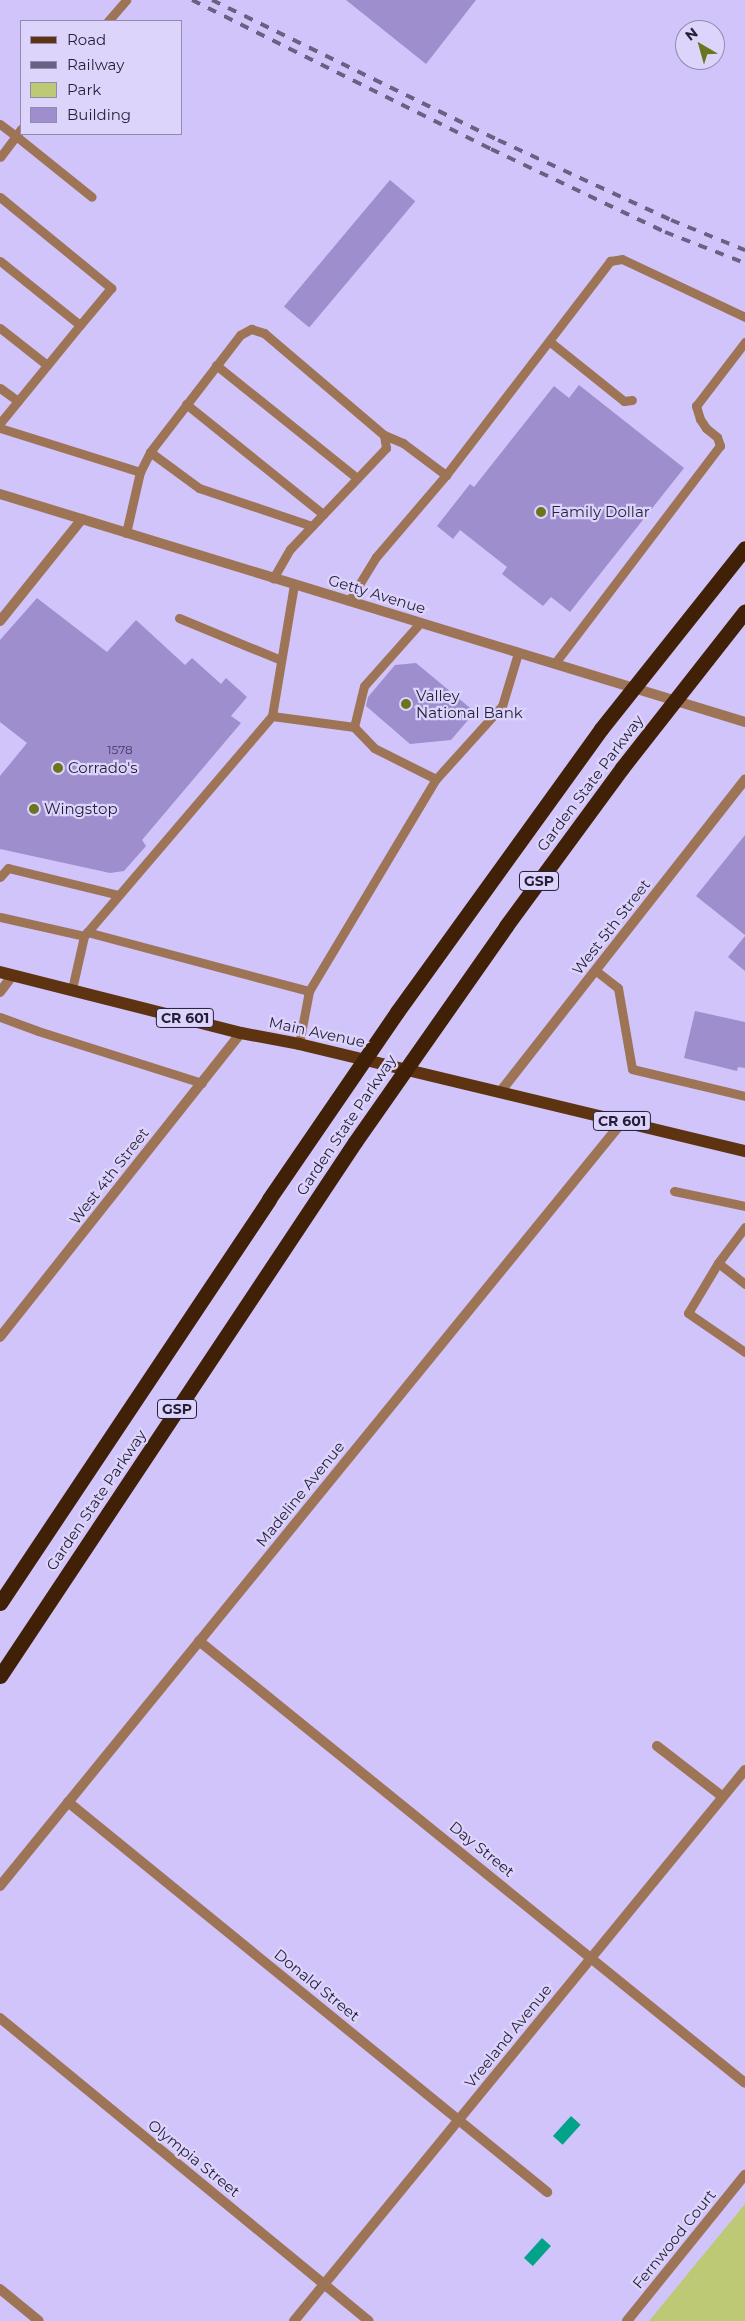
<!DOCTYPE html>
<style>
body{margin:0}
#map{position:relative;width:745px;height:2321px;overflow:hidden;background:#d1c4fa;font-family:Montserrat,sans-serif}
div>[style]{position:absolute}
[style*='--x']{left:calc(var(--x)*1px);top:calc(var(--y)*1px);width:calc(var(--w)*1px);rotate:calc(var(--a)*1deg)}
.green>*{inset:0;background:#bdc974}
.water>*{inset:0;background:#02a388;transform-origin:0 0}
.building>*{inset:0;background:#9e8ecd;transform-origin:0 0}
.service>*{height:9px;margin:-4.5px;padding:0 4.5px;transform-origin:4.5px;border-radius:4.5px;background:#9e7457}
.minor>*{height:10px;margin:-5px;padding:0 5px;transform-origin:5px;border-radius:5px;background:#9e7457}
.primary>*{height:12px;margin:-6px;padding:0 6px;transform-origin:6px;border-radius:6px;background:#5d3312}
.motorway>*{height:15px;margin:-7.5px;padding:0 7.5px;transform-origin:7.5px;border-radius:7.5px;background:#402108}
.rail>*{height:4px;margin-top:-2px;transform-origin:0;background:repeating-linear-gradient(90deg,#696084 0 9px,transparent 0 18px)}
.dots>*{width:14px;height:14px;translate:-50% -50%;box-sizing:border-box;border:2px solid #ddd4fc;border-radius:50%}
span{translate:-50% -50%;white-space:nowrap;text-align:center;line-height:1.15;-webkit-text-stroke:4.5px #ddd4fc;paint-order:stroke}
.number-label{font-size:12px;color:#433a5c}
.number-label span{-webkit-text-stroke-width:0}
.shield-label span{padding:1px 4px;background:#ddd4fc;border:1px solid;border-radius:4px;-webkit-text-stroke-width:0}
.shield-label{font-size:14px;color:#251e37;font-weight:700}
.poi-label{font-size:15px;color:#251e37}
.left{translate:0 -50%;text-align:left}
.street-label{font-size:15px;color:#251e37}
.legend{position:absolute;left:20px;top:20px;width:162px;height:115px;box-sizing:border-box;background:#ddd4fc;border:1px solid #938bad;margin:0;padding:6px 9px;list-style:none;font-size:15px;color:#251e37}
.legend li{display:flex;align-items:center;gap:10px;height:25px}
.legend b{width:25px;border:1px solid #938bad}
.north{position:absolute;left:675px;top:20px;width:50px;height:50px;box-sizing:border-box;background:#ddd4fc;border:1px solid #938bad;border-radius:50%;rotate:322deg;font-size:14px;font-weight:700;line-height:20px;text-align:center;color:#251e37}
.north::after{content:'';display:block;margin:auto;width:18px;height:22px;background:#6b741e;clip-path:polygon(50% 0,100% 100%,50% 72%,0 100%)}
</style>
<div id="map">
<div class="green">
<div style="clip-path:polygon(745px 2204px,745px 2321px,649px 2321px)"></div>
</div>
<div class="water">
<div style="left:571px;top:2116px;width:13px;height:27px;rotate:42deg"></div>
<div style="left:542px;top:2238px;width:12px;height:27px;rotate:42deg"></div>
</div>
<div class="building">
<div style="clip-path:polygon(346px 0,476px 0,426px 64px)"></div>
<div style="left:390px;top:180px;width:33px;height:165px;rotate:40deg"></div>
<div style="clip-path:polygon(579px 385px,684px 468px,570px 612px,551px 597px,543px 606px,502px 574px,507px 567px,460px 530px,453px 539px,437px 526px,470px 484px,474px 487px,554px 386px,569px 398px)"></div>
<div style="clip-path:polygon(37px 598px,107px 652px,136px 620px,185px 665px,192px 658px,221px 684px,226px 678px,247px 697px,231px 716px,241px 723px,142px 840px,146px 846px,124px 871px,110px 873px,0 849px,0 776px,27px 743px,0 722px,0 640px)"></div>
<div style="clip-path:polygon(416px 663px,475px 712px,451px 740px,410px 744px,366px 706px,368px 697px,395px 665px)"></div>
<div style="clip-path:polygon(745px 835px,745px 935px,696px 896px)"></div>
<div style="clip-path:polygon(745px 936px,745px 971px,728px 957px)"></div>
<div style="clip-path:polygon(695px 1011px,745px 1022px,745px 1068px,738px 1067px,737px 1071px,684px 1058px)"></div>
</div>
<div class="service">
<div style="--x:108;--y:21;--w:28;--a:-49"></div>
<div style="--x:0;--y:124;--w:20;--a:37"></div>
<div style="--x:16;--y:136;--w:26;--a:127"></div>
<div style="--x:21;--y:129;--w:9;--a:126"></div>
<div style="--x:16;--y:136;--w:97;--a:38.8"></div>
<div style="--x:0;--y:197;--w:144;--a:39.3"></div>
<div style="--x:111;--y:288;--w:48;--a:130"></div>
<div style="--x:0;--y:261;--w:102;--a:38.7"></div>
<div style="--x:80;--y:325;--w:127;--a:129.2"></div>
<div style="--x:0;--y:328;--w:60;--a:38.2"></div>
<div style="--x:549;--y:341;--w:96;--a:38.7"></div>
<div style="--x:624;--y:401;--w:8;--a:-7"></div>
<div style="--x:216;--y:365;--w:181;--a:38.7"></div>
<div style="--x:0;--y:388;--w:22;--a:36"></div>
<div style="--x:186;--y:404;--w:176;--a:38.8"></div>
<div style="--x:0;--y:428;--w:147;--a:17.4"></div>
<div style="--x:384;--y:435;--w:21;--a:23"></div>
<div style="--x:403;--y:443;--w:54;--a:36.7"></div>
<div style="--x:446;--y:475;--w:270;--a:-52.5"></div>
<div style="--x:610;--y:261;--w:12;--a:-9"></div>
<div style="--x:622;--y:259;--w:136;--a:25.2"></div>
<div style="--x:150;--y:452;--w:61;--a:36.3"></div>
<div style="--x:199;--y:488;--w:119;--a:18.6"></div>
<div style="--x:126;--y:533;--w:63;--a:-77.1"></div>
<div style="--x:140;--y:472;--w:22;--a:-63"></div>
<div style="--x:150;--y:452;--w:148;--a:-52.4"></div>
<div style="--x:240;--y:335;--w:13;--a:-29"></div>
<div style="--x:251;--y:329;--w:14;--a:17"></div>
<div style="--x:264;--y:333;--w:157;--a:40.4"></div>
<div style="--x:384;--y:435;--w:13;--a:81"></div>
<div style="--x:386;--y:448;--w:139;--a:133.5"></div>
<div style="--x:290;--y:549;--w:34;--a:120"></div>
<div style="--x:349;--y:601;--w:52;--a:-58.5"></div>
<div style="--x:376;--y:557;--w:108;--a:-49.5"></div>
<div style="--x:179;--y:618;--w:110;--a:22.4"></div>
<div style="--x:420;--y:623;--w:84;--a:131.6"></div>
<div style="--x:364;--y:686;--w:42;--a:103.7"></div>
<div style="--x:354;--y:727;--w:29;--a:46"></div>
<div style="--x:374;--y:748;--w:69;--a:26.6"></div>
<div style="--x:555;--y:663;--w:273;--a:-52.8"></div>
<div style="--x:720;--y:446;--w:9;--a:-108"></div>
<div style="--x:717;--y:437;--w:14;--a:-141"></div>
<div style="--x:706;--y:428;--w:11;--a:-124"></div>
<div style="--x:700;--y:419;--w:14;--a:-107"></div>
<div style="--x:696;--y:406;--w:81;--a:-52.6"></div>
<div style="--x:272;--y:716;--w:83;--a:7.6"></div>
<div style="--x:0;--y:877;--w:12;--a:-48"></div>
<div style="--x:8;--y:868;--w:114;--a:13.7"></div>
<div style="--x:0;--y:917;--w:86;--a:12.7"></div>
<div style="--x:87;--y:932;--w:230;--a:14.9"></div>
<div style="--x:309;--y:991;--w:247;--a:-59.1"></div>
<div style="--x:436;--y:779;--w:98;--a:-47.9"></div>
<div style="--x:502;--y:706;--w:55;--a:-73.2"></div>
<div style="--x:595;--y:970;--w:29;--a:38"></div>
<div style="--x:618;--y:988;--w:82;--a:80.2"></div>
<div style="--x:632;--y:1069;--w:116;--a:13.4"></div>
<div style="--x:72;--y:989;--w:54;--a:-77.2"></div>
<div style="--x:84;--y:936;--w:289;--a:-49.5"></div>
<div style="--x:272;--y:716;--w:133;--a:-80.5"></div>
<div style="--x:0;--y:1017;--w:40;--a:20.2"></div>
<div style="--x:38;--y:1031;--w:172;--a:17.6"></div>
<div style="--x:299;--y:1044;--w:54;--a:-79.3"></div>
<div style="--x:674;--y:1191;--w:73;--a:11.9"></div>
<div style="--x:718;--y:1263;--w:45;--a:-53.1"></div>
<div style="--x:745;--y:1284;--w:34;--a:-142"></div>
<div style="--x:718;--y:1263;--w:58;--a:121"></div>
<div style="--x:688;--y:1313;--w:69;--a:34.4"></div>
</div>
<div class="minor">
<div style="--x:0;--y:494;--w:779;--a:17.02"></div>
<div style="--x:0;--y:621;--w:131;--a:-51.2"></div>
<div style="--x:0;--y:992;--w:21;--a:-53"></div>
<div style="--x:500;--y:1092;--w:397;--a:-51.9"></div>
<div style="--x:0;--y:1337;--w:388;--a:-51.6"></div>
<div style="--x:199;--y:1641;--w:702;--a:38.99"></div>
<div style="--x:657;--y:1746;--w:83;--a:37.7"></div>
<div style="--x:68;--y:1802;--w:618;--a:39.15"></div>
<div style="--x:0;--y:1886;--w:987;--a:-50.84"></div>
<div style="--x:0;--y:2018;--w:477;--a:39.4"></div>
<div style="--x:0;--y:2289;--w:50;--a:39.4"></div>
<div style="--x:294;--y:2321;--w:712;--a:-50.7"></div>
<div style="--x:627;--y:2321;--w:188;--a:-51.1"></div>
</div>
<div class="primary">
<div style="--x:0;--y:972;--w:249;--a:14.2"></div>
<div style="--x:241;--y:1033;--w:59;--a:10.7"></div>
<div style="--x:299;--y:1044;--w:459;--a:13.5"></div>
</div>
<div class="motorway">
<div style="--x:0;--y:1603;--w:485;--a:-56.3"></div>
<div style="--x:269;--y:1199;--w:227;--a:-55.6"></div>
<div style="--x:397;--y:1012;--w:349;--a:-54.2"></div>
<div style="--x:601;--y:729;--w:231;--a:-51.5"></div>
<div style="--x:0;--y:1676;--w:641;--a:-56.38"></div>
<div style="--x:355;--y:1142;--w:264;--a:-55"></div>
<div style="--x:506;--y:926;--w:196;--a:-53.7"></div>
<div style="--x:622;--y:768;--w:199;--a:-51.9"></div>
</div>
<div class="rail">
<div style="--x:192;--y:0;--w:334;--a:26.5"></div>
<div style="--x:491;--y:149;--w:193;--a:25.5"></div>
<div style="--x:665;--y:232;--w:86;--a:21.2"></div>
<div style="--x:212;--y:0;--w:318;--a:26.1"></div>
<div style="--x:498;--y:140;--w:191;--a:24.8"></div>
<div style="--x:671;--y:220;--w:80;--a:22.1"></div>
</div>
<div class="dots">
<div style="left:541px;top:512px;background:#6b741e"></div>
<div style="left:406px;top:704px;background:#6b741e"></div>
<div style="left:58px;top:768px;background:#6b741e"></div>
<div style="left:34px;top:809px;background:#6b741e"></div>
</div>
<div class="number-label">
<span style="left:120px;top:750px">1578</span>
</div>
<div class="shield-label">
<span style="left:539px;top:881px">GSP</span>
<span style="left:185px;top:1018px">CR 601</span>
<span style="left:622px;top:1121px">CR 601</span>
<span style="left:177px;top:1409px">GSP</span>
</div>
<div class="poi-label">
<span class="left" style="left:551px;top:512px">Family Dollar</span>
<span class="left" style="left:416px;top:704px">Valley<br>National Bank</span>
<span class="left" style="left:68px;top:768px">Corrado's</span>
<span class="left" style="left:44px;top:809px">Wingstop</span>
</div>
<div class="street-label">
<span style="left:377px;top:594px;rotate:17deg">Getty Avenue</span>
<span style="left:590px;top:783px;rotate:-53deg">Garden State Parkway</span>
<span style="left:611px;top:927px;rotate:-52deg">West 5th Street</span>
<span style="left:317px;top:1032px;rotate:12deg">Main Avenue</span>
<span style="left:346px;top:1125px;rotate:-56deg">Garden State Parkway</span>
<span style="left:109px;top:1176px;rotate:-52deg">West 4th Street</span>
<span style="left:300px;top:1494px;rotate:-51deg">Madeline Avenue</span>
<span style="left:96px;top:1500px;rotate:-56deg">Garden State Parkway</span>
<span style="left:482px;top:1849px;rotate:39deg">Day Street</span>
<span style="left:317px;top:1985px;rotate:39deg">Donald Street</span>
<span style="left:508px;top:2036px;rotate:-51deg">Vreeland Avenue</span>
<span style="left:194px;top:2158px;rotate:39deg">Olympia Street</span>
<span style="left:674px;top:2239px;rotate:-51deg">Fernwood Court</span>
</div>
<ul class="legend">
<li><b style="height:6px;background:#5d3312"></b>Road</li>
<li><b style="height:6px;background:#696084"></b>Railway</li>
<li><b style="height:14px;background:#bdc974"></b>Park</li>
<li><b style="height:14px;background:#9e8ecd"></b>Building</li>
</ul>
<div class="north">N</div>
</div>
